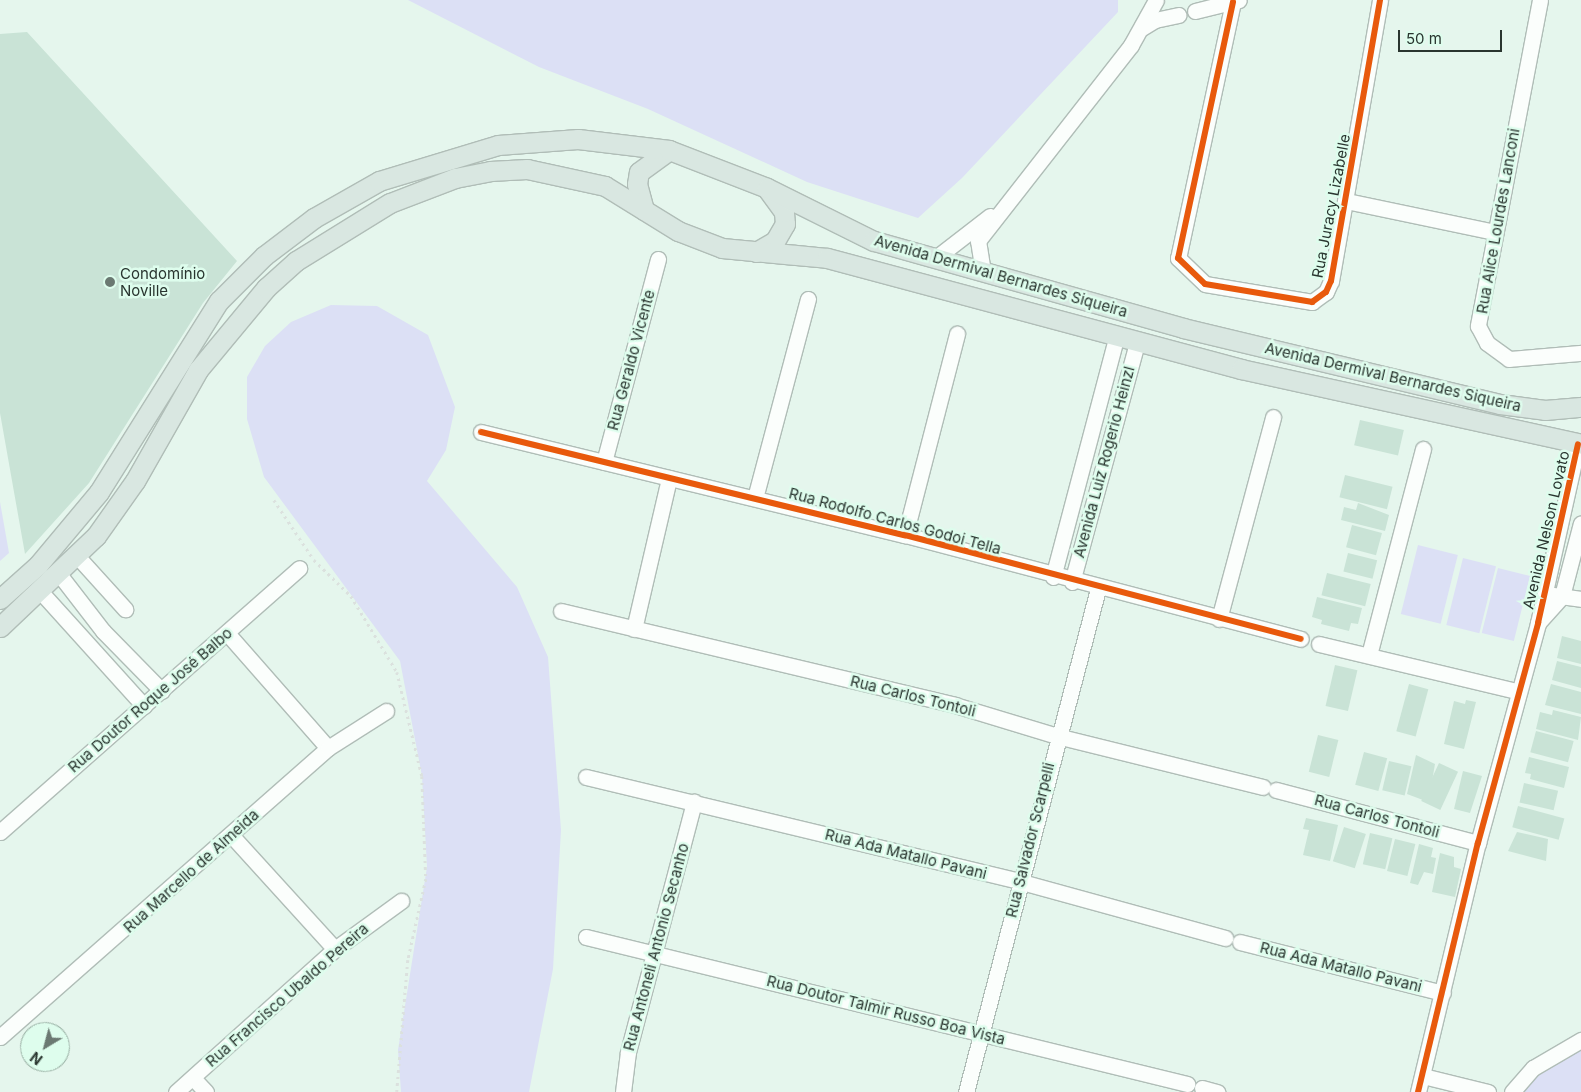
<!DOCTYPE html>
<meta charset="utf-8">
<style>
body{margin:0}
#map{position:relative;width:1581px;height:1092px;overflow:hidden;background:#e5f6ed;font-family:Inter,sans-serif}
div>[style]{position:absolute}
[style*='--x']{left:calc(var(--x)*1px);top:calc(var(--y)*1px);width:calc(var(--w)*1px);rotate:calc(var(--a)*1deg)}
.green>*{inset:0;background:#dce0f5;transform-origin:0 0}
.building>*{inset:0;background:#c9e3d6;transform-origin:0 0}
.path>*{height:2.5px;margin-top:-1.25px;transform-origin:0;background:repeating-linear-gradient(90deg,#dbe1de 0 2.5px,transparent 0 6.5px)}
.roads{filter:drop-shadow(1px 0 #b0bdb7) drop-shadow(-1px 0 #b0bdb7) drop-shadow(0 1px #b0bdb7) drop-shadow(0 -1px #b0bdb7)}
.minor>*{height:15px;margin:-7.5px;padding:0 7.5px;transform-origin:7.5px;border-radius:7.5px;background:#fbfefc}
.major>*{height:19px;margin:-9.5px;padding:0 9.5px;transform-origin:9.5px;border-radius:9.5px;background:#d9e7e1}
.cycleway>*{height:6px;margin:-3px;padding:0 3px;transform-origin:3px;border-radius:3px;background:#e8590c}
.dots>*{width:14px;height:14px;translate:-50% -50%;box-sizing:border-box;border:2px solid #defded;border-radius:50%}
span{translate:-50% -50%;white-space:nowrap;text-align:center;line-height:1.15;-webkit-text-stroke:5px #defded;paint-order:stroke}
.street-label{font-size:15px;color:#29352f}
.poi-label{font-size:15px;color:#29352f}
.left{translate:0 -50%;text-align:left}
.north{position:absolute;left:20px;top:1022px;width:50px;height:50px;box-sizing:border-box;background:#defded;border:1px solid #96ada1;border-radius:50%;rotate:217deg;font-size:14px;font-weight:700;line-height:20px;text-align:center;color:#29352f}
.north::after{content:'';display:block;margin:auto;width:18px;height:22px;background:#6b7972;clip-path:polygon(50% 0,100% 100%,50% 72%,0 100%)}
.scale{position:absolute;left:1398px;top:30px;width:104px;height:22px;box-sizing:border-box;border:2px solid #29352f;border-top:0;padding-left:6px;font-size:15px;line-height:18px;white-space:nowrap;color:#29352f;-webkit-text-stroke:4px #defded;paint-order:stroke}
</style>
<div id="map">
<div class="green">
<div style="clip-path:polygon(408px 0,1118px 0,1118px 12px,962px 178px,918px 218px,807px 182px,648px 109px,539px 67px)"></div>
<div style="clip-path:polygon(331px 305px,377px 306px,428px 335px,455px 407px,446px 450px,427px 481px,517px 587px,548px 657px,561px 830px,553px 969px,529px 1092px,401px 1092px,398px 1050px,427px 867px,422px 776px,400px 661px,264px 477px,247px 419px,247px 377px,265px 346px,291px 322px)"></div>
<div style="clip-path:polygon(0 502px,9px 553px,0 561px)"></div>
<div style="left:1418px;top:545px;width:41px;height:71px;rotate:14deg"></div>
<div style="left:1463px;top:558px;width:34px;height:69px;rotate:14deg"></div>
<div style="left:1498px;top:568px;width:33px;height:67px;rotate:14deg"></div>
<div style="clip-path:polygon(1581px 1040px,1581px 1092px,1512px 1092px)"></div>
</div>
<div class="building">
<div style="clip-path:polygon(27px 32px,237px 261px,203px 303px,89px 483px,25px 554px,0 413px,0 34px)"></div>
<div style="left:1360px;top:420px;width:45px;height:26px;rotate:13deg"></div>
<div style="left:1345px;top:475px;width:49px;height:23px;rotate:14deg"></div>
<div style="clip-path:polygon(1358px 503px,1389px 515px,1385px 531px,1341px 520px,1344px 507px,1356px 510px)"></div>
<div style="left:1352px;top:525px;width:31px;height:23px;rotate:15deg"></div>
<div style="left:1348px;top:553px;width:30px;height:19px;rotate:14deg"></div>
<div style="left:1327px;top:573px;width:45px;height:23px;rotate:14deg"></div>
<div style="clip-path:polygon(1317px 597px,1362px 608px,1358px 624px,1351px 623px,1349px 631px,1321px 624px,1322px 620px,1312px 617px)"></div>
<div style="clip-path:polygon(1562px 636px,1581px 641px,1581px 664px,1557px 658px)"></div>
<div style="clip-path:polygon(1557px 661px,1581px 667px,1581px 688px,1552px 680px)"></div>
<div style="left:1335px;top:665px;width:23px;height:42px;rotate:13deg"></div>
<div style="left:1409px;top:684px;width:20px;height:49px;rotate:15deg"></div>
<div style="clip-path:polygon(1551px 684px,1581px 692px,1581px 714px,1545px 705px)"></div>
<div style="clip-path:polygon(1466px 700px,1476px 702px,1464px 749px,1444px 744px,1454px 701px,1465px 704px)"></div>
<div style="clip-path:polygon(1553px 710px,1581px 717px,1578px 740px,1536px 729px,1540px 712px,1552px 715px)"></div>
<div style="left:1536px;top:731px;width:39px;height:22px;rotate:15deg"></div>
<div style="left:1318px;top:735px;width:21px;height:38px;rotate:14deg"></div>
<div style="left:1364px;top:752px;width:24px;height:34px;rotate:15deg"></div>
<div style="clip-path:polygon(1416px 755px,1435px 764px,1430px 793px,1423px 800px,1407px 794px)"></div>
<div style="clip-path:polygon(1529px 757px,1569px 767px,1564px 788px,1530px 779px,1531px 774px,1525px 773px)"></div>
<div style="left:1389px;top:761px;width:23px;height:30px;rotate:13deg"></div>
<div style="left:1439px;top:763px;width:21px;height:42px;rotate:25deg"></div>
<div style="clip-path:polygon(1463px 771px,1482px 776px,1470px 813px,1454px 809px)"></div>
<div style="left:1524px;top:783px;width:35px;height:20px;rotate:13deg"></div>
<div style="left:1518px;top:806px;width:48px;height:22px;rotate:15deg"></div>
<div style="clip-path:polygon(1306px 818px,1338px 825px,1330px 861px,1303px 855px,1309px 830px,1303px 829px)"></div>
<div style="left:1344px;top:827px;width:23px;height:36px;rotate:18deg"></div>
<div style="clip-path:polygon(1517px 832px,1548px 839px,1546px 861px,1508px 851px)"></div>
<div style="left:1370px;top:833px;width:23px;height:32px;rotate:13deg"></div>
<div style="left:1395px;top:839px;width:21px;height:33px;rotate:14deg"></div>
<div style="clip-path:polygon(1419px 844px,1433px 848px,1431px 857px,1436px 858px,1433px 874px,1424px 872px,1418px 885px,1410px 883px)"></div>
<div style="clip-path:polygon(1440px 853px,1454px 857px,1454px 867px,1461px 869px,1455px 897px,1432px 892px)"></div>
</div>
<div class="path">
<div style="--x:274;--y:500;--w:72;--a:56.3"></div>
<div style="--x:314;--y:560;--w:52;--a:44.2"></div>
<div style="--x:351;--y:596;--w:89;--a:58.8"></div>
<div style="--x:397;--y:672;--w:107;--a:76.5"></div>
<div style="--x:422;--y:776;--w:103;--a:87.8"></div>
<div style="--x:426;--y:879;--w:83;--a:102.5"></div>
<div style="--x:408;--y:960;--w:132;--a:94.8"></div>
</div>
<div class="roads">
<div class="minor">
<div style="--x:1540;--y:0;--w:332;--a:100.8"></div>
<div style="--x:1478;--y:326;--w:19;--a:62"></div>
<div style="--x:1487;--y:343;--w:27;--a:36"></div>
<div style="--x:1509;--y:359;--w:72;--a:-4.8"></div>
<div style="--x:1233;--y:2;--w:262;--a:102.1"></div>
<div style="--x:1178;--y:258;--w:37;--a:44"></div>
<div style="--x:1205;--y:284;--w:109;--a:9.5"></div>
<div style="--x:1312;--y:302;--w:17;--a:-36"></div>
<div style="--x:1326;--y:292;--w:12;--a:-66"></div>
<div style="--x:1331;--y:281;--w:285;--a:-80.1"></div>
<div style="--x:1195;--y:11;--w:45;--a:-14"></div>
<div style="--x:1142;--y:28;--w:15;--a:-32"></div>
<div style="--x:1155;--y:20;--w:24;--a:-12"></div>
<div style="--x:1346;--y:201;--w:151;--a:11.8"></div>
<div style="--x:937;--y:257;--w:67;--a:-37.7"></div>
<div style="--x:983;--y:272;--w:31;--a:-99"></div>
<div style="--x:978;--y:241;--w:249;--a:-52"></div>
<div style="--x:1131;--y:45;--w:51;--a:-60.9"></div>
<div style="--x:481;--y:432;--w:436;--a:13.7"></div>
<div style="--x:905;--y:535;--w:409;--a:14.7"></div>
<div style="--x:604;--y:462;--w:210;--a:-75.1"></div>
<div style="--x:755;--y:498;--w:206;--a:-75.1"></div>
<div style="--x:905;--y:535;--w:208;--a:-75.5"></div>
<div style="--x:77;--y:556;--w:72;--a:47.8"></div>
<div style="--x:59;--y:574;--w:72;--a:52.3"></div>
<div style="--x:103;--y:631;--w:84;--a:45.5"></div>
<div style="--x:1053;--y:577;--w:247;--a:-75.2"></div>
<div style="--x:1072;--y:582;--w:248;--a:-74.8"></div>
<div style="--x:40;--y:591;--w:155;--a:47.9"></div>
<div style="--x:1553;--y:595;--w:28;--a:8"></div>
<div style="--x:561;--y:611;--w:405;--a:13.4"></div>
<div style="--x:955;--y:705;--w:107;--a:16.9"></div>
<div style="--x:1057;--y:736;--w:212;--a:13.9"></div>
<div style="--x:1219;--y:619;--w:209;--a:-75"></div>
<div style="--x:1538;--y:623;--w:36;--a:-48"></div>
<div style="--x:1562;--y:596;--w:75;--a:-75.4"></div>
<div style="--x:634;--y:629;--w:155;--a:-76.9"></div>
<div style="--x:227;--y:633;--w:153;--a:48.7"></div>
<div style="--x:1319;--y:644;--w:204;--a:13.4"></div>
<div style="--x:1369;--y:655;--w:213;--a:-75.3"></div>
<div style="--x:586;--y:777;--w:444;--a:13.5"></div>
<div style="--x:1018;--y:881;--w:215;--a:15.4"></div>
<div style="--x:1276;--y:790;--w:209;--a:14.7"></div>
<div style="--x:0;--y:832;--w:399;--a:-41.4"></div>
<div style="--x:232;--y:836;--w:153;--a:47.7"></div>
<div style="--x:586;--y:937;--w:619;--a:13.74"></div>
<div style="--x:1240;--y:942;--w:209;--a:14.1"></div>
<div style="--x:0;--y:1037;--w:437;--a:-41.4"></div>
<div style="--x:328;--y:748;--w:69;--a:-32.5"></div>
<div style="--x:1423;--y:1076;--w:67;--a:13.8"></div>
<div style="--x:193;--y:1078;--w:19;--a:47"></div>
<div style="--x:1202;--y:1088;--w:16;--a:15"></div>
<div style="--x:176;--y:1092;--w:214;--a:-42"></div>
<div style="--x:335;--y:949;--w:82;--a:-36"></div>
<div style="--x:623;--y:1092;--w:40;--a:-82.9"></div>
<div style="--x:628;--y:1052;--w:259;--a:-75.2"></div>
<div style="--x:966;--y:1092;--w:520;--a:-75.3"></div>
<div style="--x:1418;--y:1092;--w:256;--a:-76.5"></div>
<div style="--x:1478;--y:843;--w:228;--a:-74.7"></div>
<div style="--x:1538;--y:623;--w:183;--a:-77.4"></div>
<div style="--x:1512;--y:1092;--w:32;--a:-49"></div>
<div style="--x:1533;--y:1068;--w:56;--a:-30.3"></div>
</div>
<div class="major">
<div style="--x:644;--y:210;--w:27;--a:-105"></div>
<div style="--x:637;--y:184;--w:12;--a:-81"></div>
<div style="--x:639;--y:172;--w:37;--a:-36"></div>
<div style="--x:756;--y:252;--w:22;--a:-30"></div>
<div style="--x:775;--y:241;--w:20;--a:-60"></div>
<div style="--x:785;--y:224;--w:12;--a:-95"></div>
<div style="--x:784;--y:212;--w:27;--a:-126"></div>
<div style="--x:0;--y:599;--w:51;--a:-41.8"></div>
<div style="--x:38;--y:565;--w:95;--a:-50.1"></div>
<div style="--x:99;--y:492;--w:226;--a:-57.9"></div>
<div style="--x:219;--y:301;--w:64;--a:-45"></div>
<div style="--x:264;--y:256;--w:63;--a:-37.2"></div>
<div style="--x:314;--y:218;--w:75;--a:-29.6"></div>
<div style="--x:379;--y:181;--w:124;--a:-16.8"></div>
<div style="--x:498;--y:145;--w:80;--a:-4.3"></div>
<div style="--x:578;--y:139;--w:92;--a:6.9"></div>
<div style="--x:669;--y:150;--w:105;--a:21.2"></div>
<div style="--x:767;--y:188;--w:119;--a:26.4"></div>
<div style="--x:874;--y:241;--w:321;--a:15.7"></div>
<div style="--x:1183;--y:328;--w:326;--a:13.5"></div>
<div style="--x:1500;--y:404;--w:45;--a:7.6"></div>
<div style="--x:1545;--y:410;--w:36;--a:-5"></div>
<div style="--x:0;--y:627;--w:132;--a:-43.5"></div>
<div style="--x:96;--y:536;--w:67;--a:-54.7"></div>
<div style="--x:135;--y:481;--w:128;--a:-60.4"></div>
<div style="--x:198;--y:370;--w:107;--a:-50.3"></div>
<div style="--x:266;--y:288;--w:40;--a:-42"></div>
<div style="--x:296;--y:261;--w:110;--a:-31.7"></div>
<div style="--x:390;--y:203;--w:70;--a:-21"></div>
<div style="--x:455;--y:178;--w:36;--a:-11"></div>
<div style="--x:490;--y:171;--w:37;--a:-3"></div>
<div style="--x:527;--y:169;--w:80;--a:12.3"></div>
<div style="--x:605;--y:186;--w:86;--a:31.7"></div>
<div style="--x:678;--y:231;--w:47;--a:21.1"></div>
<div style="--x:722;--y:248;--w:105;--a:5.4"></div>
<div style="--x:827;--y:258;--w:429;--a:15"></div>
<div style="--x:1241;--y:369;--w:348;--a:12.4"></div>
</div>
</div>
<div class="cycleway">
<div style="--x:1233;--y:2;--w:262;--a:102.1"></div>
<div style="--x:1178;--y:258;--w:37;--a:44"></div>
<div style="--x:1205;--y:284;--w:109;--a:9.5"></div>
<div style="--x:1312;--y:302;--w:17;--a:-36"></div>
<div style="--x:1326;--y:292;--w:12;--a:-66"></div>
<div style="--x:1331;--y:281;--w:285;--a:-80.1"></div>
<div style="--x:481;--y:432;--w:436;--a:13.7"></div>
<div style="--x:905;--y:535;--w:409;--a:14.7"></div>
<div style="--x:1418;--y:1092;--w:256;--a:-76.5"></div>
<div style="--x:1478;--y:843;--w:228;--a:-74.7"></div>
<div style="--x:1538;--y:623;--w:183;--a:-77.4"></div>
</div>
<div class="dots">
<div style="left:110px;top:282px;background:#6b7972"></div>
</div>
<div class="street-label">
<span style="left:1331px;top:206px;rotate:-79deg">Rua Juracy Lizabelle</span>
<span style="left:1498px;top:221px;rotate:-80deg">Rua Alice Lourdes Lanconi</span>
<span style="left:1001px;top:276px;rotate:16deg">Avenida Dermival Bernardes Siqueira</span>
<span style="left:631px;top:360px;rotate:-75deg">Rua Geraldo Vicente</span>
<span style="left:1393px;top:377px;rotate:13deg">Avenida Dermival Bernardes Siqueira</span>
<span style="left:1104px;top:462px;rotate:-75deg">Avenida Luiz Rogerio Heinzl</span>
<span style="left:895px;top:521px;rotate:15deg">Rua Rodolfo Carlos Godoi Tella</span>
<span style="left:1546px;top:530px;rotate:-77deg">Avenida Nelson Lovato</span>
<span style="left:913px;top:696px;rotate:14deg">Rua Carlos Tontoli</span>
<span style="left:150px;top:700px;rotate:-41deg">Rua Doutor Roque José Balbo</span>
<span style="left:1377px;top:816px;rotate:15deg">Rua Carlos Tontoli</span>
<span style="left:1030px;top:840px;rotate:-76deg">Rua Salvador Scarpelli</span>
<span style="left:906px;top:854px;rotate:14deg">Rua Ada Matallo Pavani</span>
<span style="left:191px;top:871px;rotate:-42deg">Rua Marcello de Almeida</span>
<span style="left:656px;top:947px;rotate:-75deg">Rua Antoneli Antonio Secanho</span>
<span style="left:1341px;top:967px;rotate:14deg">Rua Ada Matallo Pavani</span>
<span style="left:287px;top:995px;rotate:-41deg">Rua Francisco Ubaldo Pereira</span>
<span style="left:886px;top:1010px;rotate:14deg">Rua Doutor Talmir Russo Boa Vista</span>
</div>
<div class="poi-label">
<span class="left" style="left:120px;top:282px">Condomínio<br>Noville</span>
</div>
<div class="north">N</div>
<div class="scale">50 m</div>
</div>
